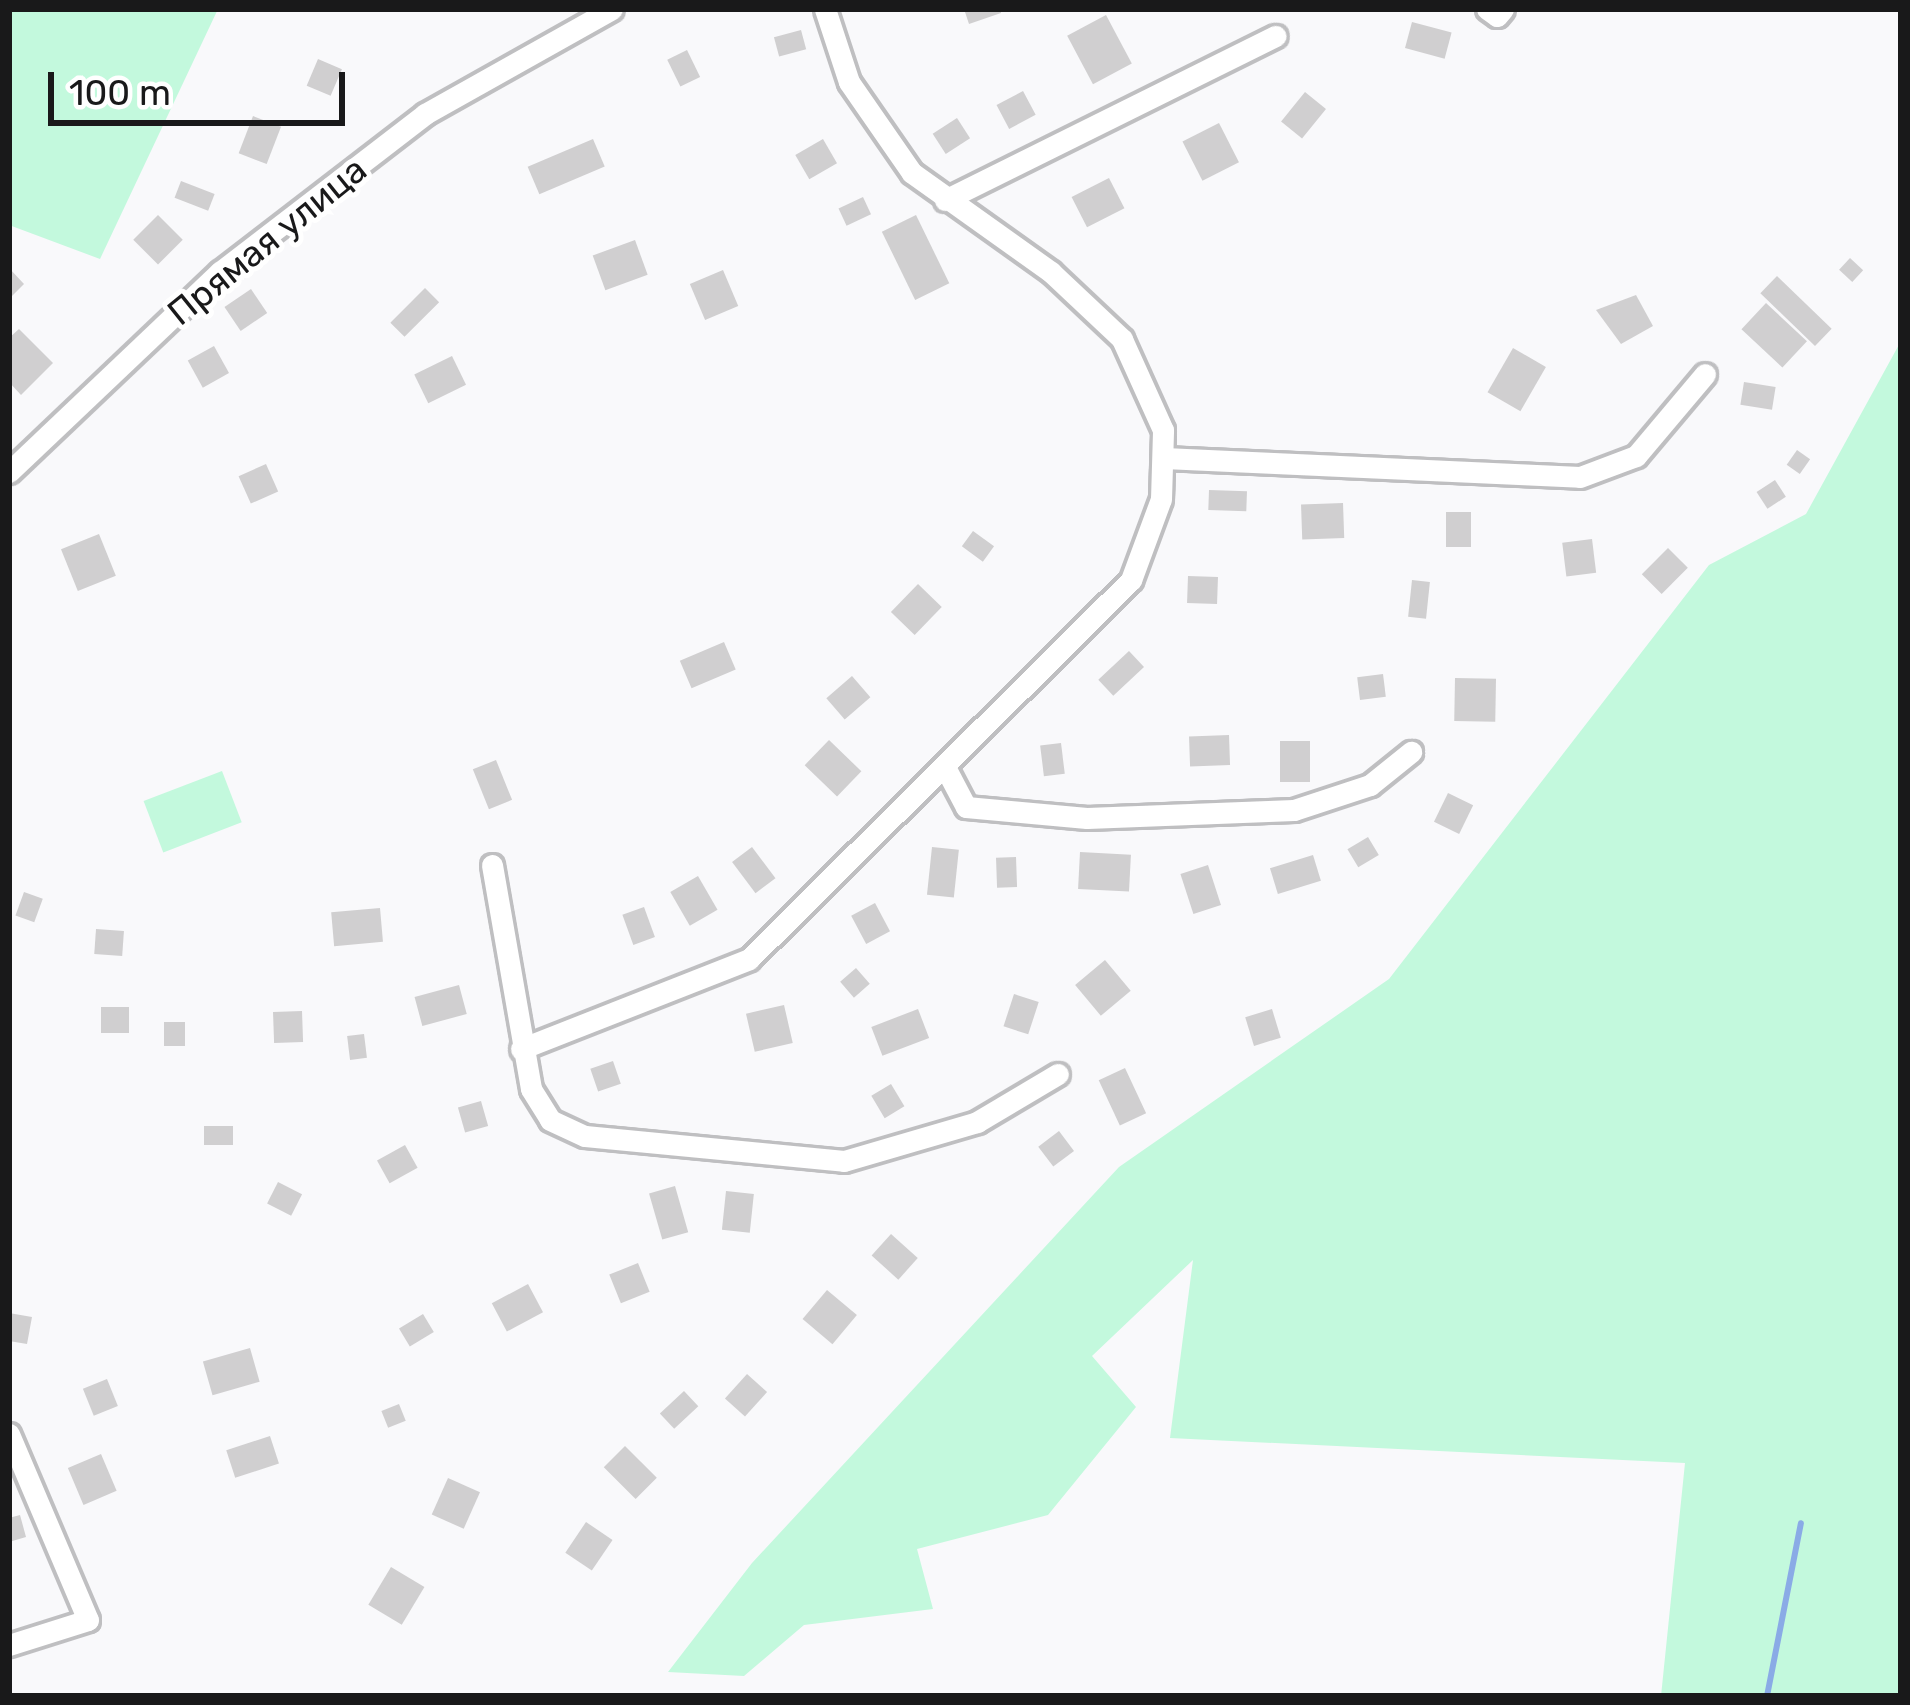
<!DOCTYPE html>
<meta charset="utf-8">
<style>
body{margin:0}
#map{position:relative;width:1910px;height:1705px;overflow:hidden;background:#f9f9fb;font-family:Rubik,sans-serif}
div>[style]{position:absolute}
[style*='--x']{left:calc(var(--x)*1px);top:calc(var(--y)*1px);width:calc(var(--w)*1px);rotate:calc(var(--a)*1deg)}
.green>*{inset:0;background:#c3f9dd;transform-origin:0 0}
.stream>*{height:6px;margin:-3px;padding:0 3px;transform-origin:3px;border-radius:3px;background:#8aabe6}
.building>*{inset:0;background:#d0cfd0;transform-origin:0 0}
.roads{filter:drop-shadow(3px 0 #bfbfc1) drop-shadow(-3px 0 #bfbfc1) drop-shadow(0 3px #bfbfc1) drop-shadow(0 -3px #bfbfc1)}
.street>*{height:21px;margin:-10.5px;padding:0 10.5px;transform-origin:10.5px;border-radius:10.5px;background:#fff}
span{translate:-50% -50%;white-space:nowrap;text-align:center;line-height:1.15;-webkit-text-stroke:10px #fff;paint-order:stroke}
.street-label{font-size:36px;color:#19191a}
.frame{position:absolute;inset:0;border:12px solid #19191a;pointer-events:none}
.scale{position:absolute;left:48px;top:72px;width:297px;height:54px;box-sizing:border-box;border:6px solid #19191a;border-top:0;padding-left:15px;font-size:36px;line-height:42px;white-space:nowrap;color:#19191a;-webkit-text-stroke:9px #fff;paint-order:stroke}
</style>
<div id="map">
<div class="green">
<div style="clip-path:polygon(9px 9px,218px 9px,100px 259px,9px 225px)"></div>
<div style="clip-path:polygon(1901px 341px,1901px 1696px,1661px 1696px,1685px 1463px,1170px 1438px,1193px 1260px,1092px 1356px,1136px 1407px,1048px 1515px,917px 1549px,933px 1609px,804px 1625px,744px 1676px,668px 1672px,752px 1563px,1119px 1167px,1389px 979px,1709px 565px,1806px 514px)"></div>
<div style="left:222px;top:771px;width:55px;height:84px;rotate:69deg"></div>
</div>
<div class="stream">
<div style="--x:1767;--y:1696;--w:176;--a:-78.9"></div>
</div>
<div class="building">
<div style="clip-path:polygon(964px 9px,1000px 9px,1001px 13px,969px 24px)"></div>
<div style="left:1106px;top:15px;width:55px;height:44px;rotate:62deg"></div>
<div style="left:1412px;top:22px;width:41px;height:27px;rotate:15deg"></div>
<div style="left:801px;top:30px;width:20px;height:28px;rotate:75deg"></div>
<div style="left:687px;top:50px;width:30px;height:22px;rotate:64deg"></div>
<div style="left:318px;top:59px;width:26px;height:29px;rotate:23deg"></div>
<div style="left:1023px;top:91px;width:27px;height:30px;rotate:62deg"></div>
<div style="left:1305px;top:92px;width:27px;height:38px;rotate:39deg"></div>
<div style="left:253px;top:116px;width:30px;height:40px;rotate:21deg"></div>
<div style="left:957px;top:118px;width:24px;height:29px;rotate:57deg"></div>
<div style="left:1219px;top:123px;width:44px;height:41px;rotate:63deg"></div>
<div style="left:593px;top:139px;width:30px;height:71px;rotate:67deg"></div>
<div style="left:823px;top:139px;width:28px;height:32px;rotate:60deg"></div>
<div style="left:1109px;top:178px;width:34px;height:42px;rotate:63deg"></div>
<div style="left:181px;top:181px;width:36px;height:18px;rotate:21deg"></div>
<div style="left:863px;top:197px;width:19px;height:27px;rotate:65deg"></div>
<div style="left:158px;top:215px;width:35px;height:35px;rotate:45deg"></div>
<div style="left:916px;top:215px;width:76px;height:38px;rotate:64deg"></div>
<div style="left:635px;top:240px;width:37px;height:45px;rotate:70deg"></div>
<div style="left:1850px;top:258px;width:18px;height:16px;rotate:43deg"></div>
<div style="clip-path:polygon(9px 268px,24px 284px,9px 299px)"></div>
<div style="left:723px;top:270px;width:39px;height:36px;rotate:67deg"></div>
<div style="left:1777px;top:276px;width:76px;height:24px;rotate:44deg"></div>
<div style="left:425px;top:288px;width:20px;height:49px;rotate:45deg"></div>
<div style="left:251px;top:289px;width:29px;height:32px;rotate:56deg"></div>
<div style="clip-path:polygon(1636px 295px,1653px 326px,1621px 344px,1596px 310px)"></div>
<div style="left:1766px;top:303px;width:56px;height:36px;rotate:43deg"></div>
<div style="clip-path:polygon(19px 329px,53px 363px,21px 395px,9px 382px,9px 338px)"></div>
<div style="left:214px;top:346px;width:31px;height:30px;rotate:61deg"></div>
<div style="left:1513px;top:348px;width:38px;height:51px;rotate:30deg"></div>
<div style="left:452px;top:356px;width:32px;height:42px;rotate:64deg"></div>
<div style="left:1744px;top:382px;width:32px;height:23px;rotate:9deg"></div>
<div style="left:1797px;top:450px;width:16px;height:18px;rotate:35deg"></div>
<div style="left:266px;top:464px;width:30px;height:30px;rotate:66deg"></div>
<div style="left:1775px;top:480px;width:20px;height:22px;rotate:57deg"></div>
<div style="left:1209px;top:490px;width:38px;height:20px;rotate:2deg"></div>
<div style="left:1343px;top:503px;width:35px;height:42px;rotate:88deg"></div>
<div style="left:1446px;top:512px;width:25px;height:35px"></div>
<div style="left:973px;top:531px;width:26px;height:19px;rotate:36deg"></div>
<div style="left:99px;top:534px;width:45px;height:41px;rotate:68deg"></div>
<div style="left:1592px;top:539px;width:34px;height:30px;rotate:83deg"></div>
<div style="left:1668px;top:548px;width:28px;height:37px;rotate:45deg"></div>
<div style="left:1188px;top:576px;width:30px;height:27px;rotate:2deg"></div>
<div style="left:1412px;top:580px;width:18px;height:37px;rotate:6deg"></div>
<div style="left:918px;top:584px;width:33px;height:39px;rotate:44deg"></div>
<div style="left:724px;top:642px;width:30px;height:48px;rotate:67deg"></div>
<div style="left:1129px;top:651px;width:22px;height:42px;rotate:47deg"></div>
<div style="left:1383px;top:674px;width:23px;height:26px;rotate:83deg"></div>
<div style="left:852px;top:676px;width:28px;height:34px;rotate:49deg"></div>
<div style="left:1455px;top:678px;width:41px;height:43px;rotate:1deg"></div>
<div style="left:1229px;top:735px;width:30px;height:40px;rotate:88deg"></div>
<div style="left:829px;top:740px;width:45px;height:35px;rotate:44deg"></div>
<div style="left:1280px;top:741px;width:30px;height:41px"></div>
<div style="left:1061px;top:743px;width:31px;height:21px;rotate:83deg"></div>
<div style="left:496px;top:760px;width:43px;height:25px;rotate:68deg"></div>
<div style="left:1448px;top:793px;width:28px;height:32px;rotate:26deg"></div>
<div style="left:1368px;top:837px;width:21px;height:24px;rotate:59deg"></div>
<div style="left:752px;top:847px;width:39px;height:25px;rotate:53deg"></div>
<div style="left:932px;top:847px;width:27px;height:48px;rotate:6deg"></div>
<div style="left:1080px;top:852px;width:51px;height:37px;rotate:3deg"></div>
<div style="left:1313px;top:855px;width:27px;height:45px;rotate:73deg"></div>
<div style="left:1016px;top:857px;width:30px;height:20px;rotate:88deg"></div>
<div style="left:1208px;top:865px;width:42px;height:29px;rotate:72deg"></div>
<div style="left:698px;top:876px;width:39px;height:32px;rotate:60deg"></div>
<div style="left:24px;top:892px;width:20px;height:25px;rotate:20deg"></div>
<div style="left:875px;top:903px;width:32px;height:27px;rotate:62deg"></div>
<div style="left:644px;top:907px;width:32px;height:23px;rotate:70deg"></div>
<div style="left:380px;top:908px;width:34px;height:49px;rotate:85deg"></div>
<div style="left:96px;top:929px;width:28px;height:25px;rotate:4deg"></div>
<div style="left:1105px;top:960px;width:40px;height:39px;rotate:50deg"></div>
<div style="left:856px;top:968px;width:21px;height:21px;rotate:49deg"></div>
<div style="left:459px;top:985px;width:30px;height:46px;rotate:75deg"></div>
<div style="left:1014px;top:994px;width:26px;height:34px;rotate:18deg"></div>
<div style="left:784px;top:1005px;width:39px;height:39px;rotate:77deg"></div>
<div style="left:101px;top:1007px;width:28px;height:26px"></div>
<div style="left:918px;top:1009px;width:31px;height:50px;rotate:69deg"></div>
<div style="left:1272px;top:1009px;width:30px;height:28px;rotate:73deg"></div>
<div style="left:302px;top:1011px;width:31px;height:29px;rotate:88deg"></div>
<div style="left:164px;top:1022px;width:21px;height:24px"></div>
<div style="left:364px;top:1034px;width:24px;height:17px;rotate:83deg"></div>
<div style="left:613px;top:1061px;width:24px;height:24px;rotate:71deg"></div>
<div style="left:1125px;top:1068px;width:50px;height:29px;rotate:65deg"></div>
<div style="left:891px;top:1084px;width:26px;height:23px;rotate:59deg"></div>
<div style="left:481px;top:1101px;width:26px;height:24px;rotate:74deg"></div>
<div style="left:204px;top:1126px;width:29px;height:19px"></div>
<div style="left:1059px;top:1131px;width:25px;height:26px;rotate:53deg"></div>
<div style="left:405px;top:1145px;width:26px;height:32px;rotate:61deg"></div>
<div style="left:278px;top:1182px;width:27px;height:24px;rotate:27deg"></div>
<div style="left:675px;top:1186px;width:48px;height:27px;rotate:74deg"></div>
<div style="left:726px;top:1191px;width:28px;height:39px;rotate:6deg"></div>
<div style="left:891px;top:1234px;width:36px;height:29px;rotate:42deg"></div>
<div style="left:638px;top:1263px;width:31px;height:31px;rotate:68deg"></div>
<div style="left:528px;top:1284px;width:32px;height:41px;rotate:62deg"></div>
<div style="left:827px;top:1290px;width:39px;height:38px;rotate:40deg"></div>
<div style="clip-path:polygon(9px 1313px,32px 1317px,27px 1344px,9px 1341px)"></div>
<div style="left:423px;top:1314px;width:21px;height:28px;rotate:59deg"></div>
<div style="left:250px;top:1348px;width:35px;height:49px;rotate:74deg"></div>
<div style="left:747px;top:1374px;width:27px;height:33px;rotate:42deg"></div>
<div style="left:107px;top:1379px;width:29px;height:26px;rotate:68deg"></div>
<div style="left:684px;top:1391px;width:21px;height:33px;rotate:47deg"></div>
<div style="left:399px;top:1404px;width:18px;height:19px;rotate:68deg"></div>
<div style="left:270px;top:1436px;width:29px;height:46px;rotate:72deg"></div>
<div style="left:625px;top:1446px;width:45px;height:30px;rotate:45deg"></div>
<div style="left:101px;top:1454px;width:40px;height:36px;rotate:67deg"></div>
<div style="left:448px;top:1478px;width:35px;height:40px;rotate:24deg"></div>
<div style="clip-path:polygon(20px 1515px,26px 1537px,9px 1542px,9px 1518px)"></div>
<div style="left:586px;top:1522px;width:32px;height:37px;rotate:34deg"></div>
<div style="left:391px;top:1567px;width:39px;height:44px;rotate:31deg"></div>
</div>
<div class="roads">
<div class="street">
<div style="--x:1487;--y:9;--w:12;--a:35"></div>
<div style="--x:1497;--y:16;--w:9;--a:-49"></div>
<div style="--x:945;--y:200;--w:369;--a:-26.4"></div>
<div style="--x:1164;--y:458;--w:416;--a:2.6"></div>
<div style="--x:1580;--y:477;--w:60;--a:-20.6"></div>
<div style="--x:1636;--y:456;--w:107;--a:-49.9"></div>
<div style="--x:9;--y:472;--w:291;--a:-43.5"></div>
<div style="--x:220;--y:272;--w:259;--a:-37.6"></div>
<div style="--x:425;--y:114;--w:214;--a:-29.3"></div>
<div style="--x:946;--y:769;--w:43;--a:62.2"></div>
<div style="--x:966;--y:807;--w:121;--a:5.2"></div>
<div style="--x:1087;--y:818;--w:207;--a:-2.2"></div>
<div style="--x:1294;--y:810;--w:80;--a:-18.2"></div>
<div style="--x:1370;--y:785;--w:53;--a:-38.8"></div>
<div style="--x:492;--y:865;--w:227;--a:80.1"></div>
<div style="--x:531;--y:1089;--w:36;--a:58"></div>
<div style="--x:550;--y:1120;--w:38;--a:25"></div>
<div style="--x:585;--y:1136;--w:260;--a:5.5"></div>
<div style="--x:844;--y:1161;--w:139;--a:-16.3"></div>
<div style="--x:977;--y:1122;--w:94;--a:-30.7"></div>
<div style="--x:521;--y:1049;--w:245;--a:-21.5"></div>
<div style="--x:749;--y:959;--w:538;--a:-44.77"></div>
<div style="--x:1131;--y:580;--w:86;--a:-69.7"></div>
<div style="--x:1161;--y:499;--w:69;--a:-88.3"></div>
<div style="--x:1163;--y:430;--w:100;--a:-114.3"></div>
<div style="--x:1122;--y:339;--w:98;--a:-136.7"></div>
<div style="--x:1051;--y:272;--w:171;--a:-144.5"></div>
<div style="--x:912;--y:173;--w:111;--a:-124.7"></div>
<div style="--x:849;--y:82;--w:77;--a:-108.2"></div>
<div style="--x:9;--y:1434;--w:202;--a:67"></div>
<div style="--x:88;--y:1620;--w:83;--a:162.4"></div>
</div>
</div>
<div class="street-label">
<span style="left:267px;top:241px;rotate:-39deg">Прямая улица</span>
</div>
<div class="frame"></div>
<div class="scale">100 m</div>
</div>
